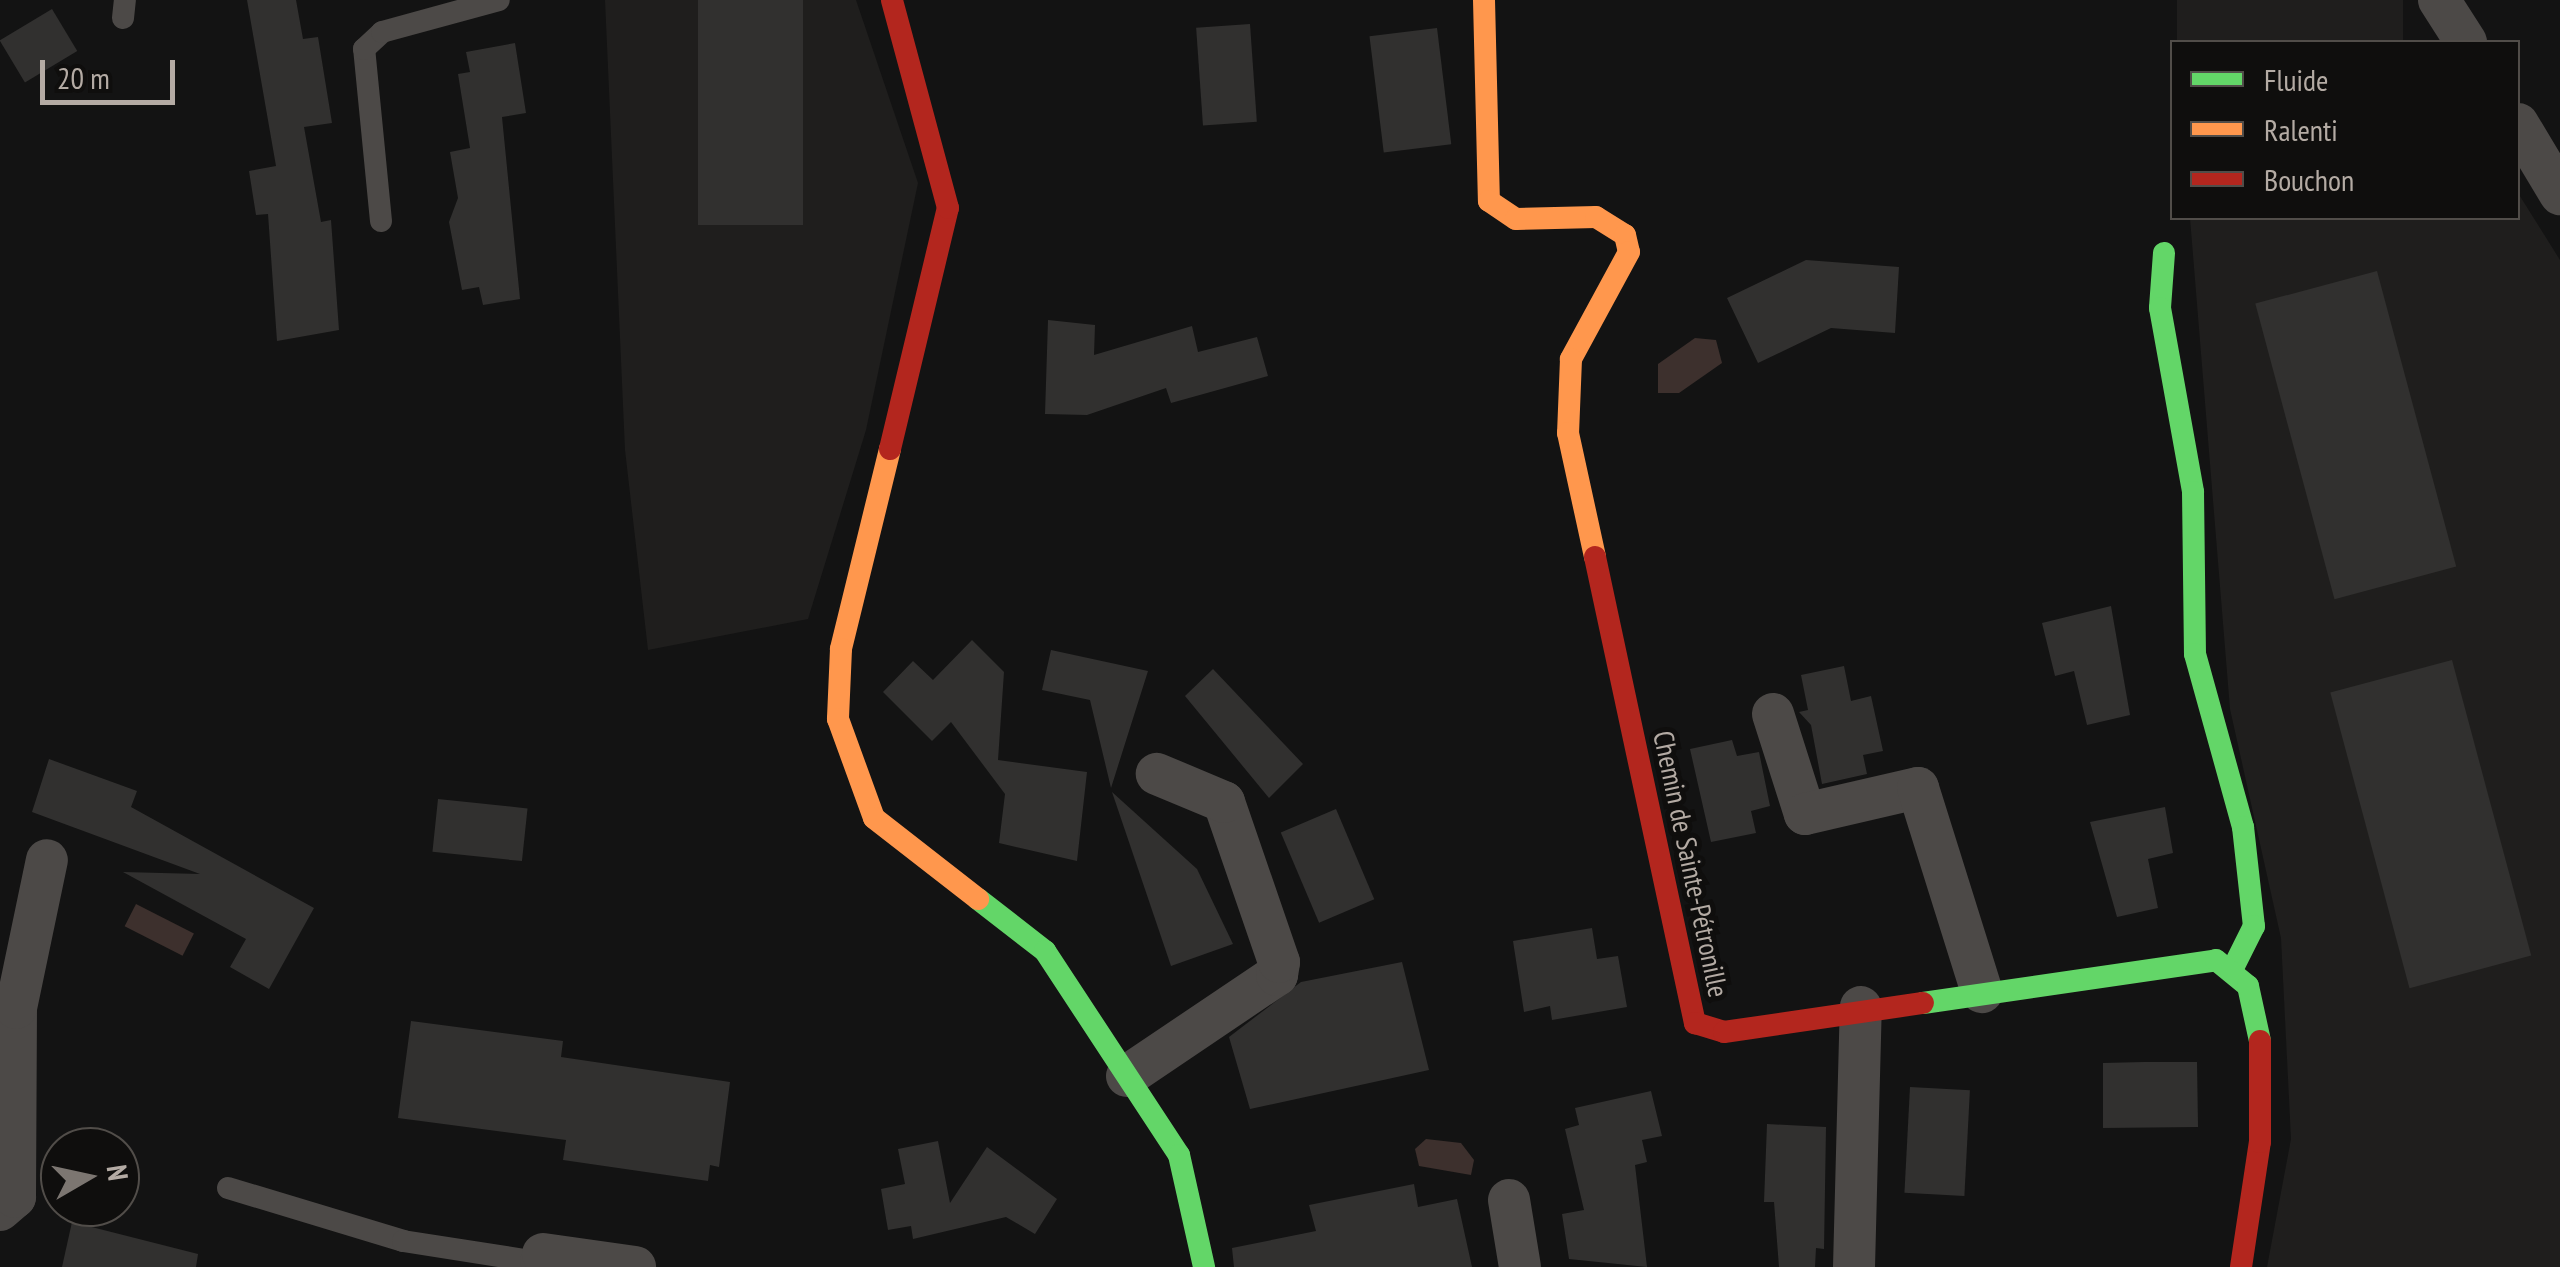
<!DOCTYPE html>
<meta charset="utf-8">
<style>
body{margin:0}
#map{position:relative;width:2560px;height:1267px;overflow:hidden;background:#131313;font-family:"PT Sans Narrow",sans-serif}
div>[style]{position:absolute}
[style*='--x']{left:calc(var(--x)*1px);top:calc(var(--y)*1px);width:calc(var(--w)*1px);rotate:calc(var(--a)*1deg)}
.built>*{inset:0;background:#1f1e1d;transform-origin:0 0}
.water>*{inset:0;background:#3d302d;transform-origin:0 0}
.building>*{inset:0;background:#31302f;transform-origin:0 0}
.lane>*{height:22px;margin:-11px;padding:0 11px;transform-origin:11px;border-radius:11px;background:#4c4947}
.street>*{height:42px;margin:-21px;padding:0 21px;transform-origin:21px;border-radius:21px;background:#4c4947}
.fast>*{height:22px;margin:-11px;padding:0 11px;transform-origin:11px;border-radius:11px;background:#63d668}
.slow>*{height:22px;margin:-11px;padding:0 11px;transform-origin:11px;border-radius:11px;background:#ff974d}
.jam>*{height:22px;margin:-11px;padding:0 11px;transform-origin:11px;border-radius:11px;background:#b3261e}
span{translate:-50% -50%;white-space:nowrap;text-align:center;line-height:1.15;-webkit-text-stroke:10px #0f0e0d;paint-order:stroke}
.street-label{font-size:28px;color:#b4aba4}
.legend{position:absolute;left:2170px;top:40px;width:350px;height:180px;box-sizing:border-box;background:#0f0e0d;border:2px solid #514d49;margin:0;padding:12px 18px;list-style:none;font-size:30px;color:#b4aba4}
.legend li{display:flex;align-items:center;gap:20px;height:50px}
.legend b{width:50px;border:2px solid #514d49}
.north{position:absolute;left:40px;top:1127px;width:100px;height:100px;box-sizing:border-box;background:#0f0e0d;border:2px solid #514d49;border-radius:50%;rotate:81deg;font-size:28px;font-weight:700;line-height:40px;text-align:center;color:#b4aba4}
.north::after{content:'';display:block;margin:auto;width:35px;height:45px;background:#7c7671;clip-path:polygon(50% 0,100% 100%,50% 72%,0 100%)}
.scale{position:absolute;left:40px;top:60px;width:135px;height:45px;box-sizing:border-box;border:5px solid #b4aba4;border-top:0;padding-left:12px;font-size:30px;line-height:35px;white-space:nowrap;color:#b4aba4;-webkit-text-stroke:8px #0f0e0d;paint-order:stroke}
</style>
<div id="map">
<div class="built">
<div style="clip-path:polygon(605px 0,856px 0,918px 183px,866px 430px,808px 619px,648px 650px,625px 450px)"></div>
<div style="left:2177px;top:0;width:226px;height:42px"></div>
<div style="clip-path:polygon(2518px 193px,2560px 260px,2560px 1267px,2267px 1267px,2291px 1139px,2281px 938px,2230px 709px,2190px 218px,2518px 218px)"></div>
</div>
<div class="water">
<div style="clip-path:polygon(1695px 338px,1716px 340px,1722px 363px,1679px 393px,1658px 393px,1658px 364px)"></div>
<div style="left:136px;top:904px;width:65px;height:25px;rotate:27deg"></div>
<div style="clip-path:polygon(1426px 1139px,1461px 1143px,1474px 1160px,1471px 1175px,1419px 1166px,1415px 1149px)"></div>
</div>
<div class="building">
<div style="clip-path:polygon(247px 0,296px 0,303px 39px,318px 37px,332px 123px,304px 127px,321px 222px,331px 220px,339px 330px,277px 341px,268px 214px,256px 215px,249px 171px,276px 166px)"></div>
<div style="left:698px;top:0;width:105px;height:225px"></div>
<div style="left:52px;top:9px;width:49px;height:61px;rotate:59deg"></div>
<div style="left:1250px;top:24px;width:98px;height:54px;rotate:86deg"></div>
<div style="left:1437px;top:28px;width:117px;height:68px;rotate:83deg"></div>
<div style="clip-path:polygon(515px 43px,526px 113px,502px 117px,520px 299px,483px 305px,479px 287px,462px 290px,449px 222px,458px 198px,450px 152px,470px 148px,458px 74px,470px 72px,466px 52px)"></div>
<div style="clip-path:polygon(1806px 260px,1899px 267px,1895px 333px,1831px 328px,1758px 363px,1727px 298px)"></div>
<div style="left:2377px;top:271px;width:306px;height:126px;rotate:75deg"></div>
<div style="clip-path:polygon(1048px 320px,1095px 325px,1094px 355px,1192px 326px,1198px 352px,1257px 337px,1268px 376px,1171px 403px,1166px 388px,1087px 415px,1045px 414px)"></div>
<div style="clip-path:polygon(2111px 606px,2130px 715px,2087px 725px,2074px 671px,2055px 676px,2042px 623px)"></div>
<div style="clip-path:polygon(972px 640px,1004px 672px,998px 760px,1087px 772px,1077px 861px,999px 843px,1005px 794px,951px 722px,932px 741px,883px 692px,913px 661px,933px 680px)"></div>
<div style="clip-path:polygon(1051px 650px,1148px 671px,1111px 788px,1090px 700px,1042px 690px)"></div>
<div style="left:2452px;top:660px;width:306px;height:126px;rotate:75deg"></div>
<div style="clip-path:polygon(1844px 666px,1851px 701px,1871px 696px,1883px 751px,1863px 755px,1867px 774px,1822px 784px,1811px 725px,1799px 712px,1808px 710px,1801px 675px)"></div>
<div style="clip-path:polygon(1213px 669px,1303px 764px,1269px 798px,1185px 696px)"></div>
<div style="clip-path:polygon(1732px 740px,1737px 756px,1759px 752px,1770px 806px,1751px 811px,1756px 833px,1711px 842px,1690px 749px)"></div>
<div style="clip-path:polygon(49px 759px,137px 791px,131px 807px,314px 908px,269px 989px,230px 967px,246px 939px,123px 872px,200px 874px,32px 812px)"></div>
<div style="clip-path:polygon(1112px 792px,1197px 869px,1233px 944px,1171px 966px)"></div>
<div style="left:438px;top:799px;width:90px;height:53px;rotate:6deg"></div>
<div style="clip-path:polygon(2165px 807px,2173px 853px,2148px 859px,2158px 908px,2117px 917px,2090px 822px)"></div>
<div style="left:1336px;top:809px;width:98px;height:60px;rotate:67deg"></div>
<div style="clip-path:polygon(1592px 928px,1597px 959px,1618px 956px,1627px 1007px,1552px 1020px,1550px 1006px,1524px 1012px,1513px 941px)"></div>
<div style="clip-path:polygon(1402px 962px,1429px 1070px,1250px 1109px,1229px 1037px,1301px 982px)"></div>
<div style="clip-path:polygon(411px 1021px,563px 1041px,561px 1057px,730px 1082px,719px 1167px,710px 1165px,708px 1181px,563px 1160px,566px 1140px,398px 1118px)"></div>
<div style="clip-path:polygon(2144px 1062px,2197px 1062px,2198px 1127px,2103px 1128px,2103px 1063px)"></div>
<div style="left:1910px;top:1087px;width:60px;height:106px;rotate:3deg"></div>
<div style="clip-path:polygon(1651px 1091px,1662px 1136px,1642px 1140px,1647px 1162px,1635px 1165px,1647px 1267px,1569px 1259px,1562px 1214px,1584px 1210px,1565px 1129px,1579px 1125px,1575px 1108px)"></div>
<div style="clip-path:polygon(1767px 1124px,1826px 1127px,1824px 1249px,1816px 1248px,1815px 1267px,1779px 1267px,1774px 1202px,1764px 1202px)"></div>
<div style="clip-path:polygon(938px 1141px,950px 1203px,987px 1147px,1057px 1199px,1035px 1234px,1006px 1217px,913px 1239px,911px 1226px,888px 1230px,881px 1189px,905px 1184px,898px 1149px)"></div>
<div style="clip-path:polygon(1414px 1184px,1418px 1207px,1457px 1199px,1472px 1267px,1234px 1267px,1232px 1248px,1316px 1231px,1309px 1205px)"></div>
<div style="clip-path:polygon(72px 1222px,198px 1254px,196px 1267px,62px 1267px)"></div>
</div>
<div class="lane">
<div style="--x:123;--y:18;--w:18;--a:-84"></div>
<div style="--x:381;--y:221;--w:173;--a:-95.6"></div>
<div style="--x:364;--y:49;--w:25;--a:-43"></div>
<div style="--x:382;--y:32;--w:121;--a:-15.3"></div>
<div style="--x:228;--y:1188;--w:183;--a:16.8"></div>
<div style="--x:403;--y:1241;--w:130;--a:8.9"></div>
<div style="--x:531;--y:1261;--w:14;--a:-30"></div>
</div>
<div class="street">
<div style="--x:2439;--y:0;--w:50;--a:57.3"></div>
<div style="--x:2518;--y:124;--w:82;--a:59"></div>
<div style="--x:1773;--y:714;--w:105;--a:72.3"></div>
<div style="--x:1805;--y:814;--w:116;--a:-13"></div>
<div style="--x:1918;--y:788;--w:214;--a:72.6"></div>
<div style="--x:1127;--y:1076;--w:181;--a:-34"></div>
<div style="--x:1277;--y:975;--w:13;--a:-81"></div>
<div style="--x:1279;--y:962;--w:169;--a:-109"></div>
<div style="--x:1224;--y:802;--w:73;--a:-157.3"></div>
<div style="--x:1509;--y:1200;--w:68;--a:80.7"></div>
<div style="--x:0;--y:1210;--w:20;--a:-41"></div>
<div style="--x:15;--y:1197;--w:189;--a:-89.7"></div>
<div style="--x:16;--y:1008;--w:151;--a:-78.2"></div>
<div style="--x:543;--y:1254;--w:93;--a:8"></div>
<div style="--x:1854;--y:1267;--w:260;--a:-88.5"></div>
</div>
<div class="fast">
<div style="--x:2164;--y:253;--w:55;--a:94.2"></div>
<div style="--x:2160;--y:308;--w:187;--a:79.8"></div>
<div style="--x:2193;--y:492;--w:162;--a:89.3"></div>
<div style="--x:2195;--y:654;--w:180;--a:74.5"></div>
<div style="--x:2243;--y:827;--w:100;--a:83.7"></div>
<div style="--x:2254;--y:926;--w:49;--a:116.6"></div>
<div style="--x:978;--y:899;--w:85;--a:37.8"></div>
<div style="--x:1045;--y:951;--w:244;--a:56.7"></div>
<div style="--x:1179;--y:1155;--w:115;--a:77.4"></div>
<div style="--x:1923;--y:1003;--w:296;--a:-8.3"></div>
<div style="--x:2216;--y:960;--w:41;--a:39.1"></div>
<div style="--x:2248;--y:986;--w:56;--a:77.7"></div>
</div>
<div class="slow">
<div style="--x:1484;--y:0;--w:201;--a:88.6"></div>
<div style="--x:1489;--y:201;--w:32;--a:34"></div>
<div style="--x:1516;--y:219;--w:80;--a:-1.4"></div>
<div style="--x:1596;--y:217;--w:34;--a:32"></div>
<div style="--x:1625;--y:235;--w:17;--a:77"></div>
<div style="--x:1629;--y:252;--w:122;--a:118.5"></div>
<div style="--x:1571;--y:359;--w:74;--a:92.3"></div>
<div style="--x:1568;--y:433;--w:127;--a:77.7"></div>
<div style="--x:890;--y:449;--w:206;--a:103.8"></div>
<div style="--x:841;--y:649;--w:70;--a:92.5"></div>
<div style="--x:838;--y:719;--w:105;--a:70"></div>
<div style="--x:874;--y:818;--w:132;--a:37.9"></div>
</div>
<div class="jam">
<div style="--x:890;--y:449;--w:248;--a:-76.5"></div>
<div style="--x:948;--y:208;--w:215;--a:-105.1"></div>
<div style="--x:1595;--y:557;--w:477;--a:77.9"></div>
<div style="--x:1695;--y:1023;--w:30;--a:17"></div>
<div style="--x:1724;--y:1032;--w:201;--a:-8.3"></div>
<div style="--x:2241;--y:1267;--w:126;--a:-81.4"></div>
<div style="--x:2260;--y:1142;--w:101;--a:-90"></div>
</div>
<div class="street-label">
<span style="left:1691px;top:864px;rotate:78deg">Chemin de Sainte-Pétronille</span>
</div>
<ul class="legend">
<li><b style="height:12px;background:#63d668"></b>Fluide</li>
<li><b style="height:12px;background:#ff974d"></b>Ralenti</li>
<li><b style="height:12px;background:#b3261e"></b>Bouchon</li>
</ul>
<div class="north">N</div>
<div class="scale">20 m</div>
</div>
